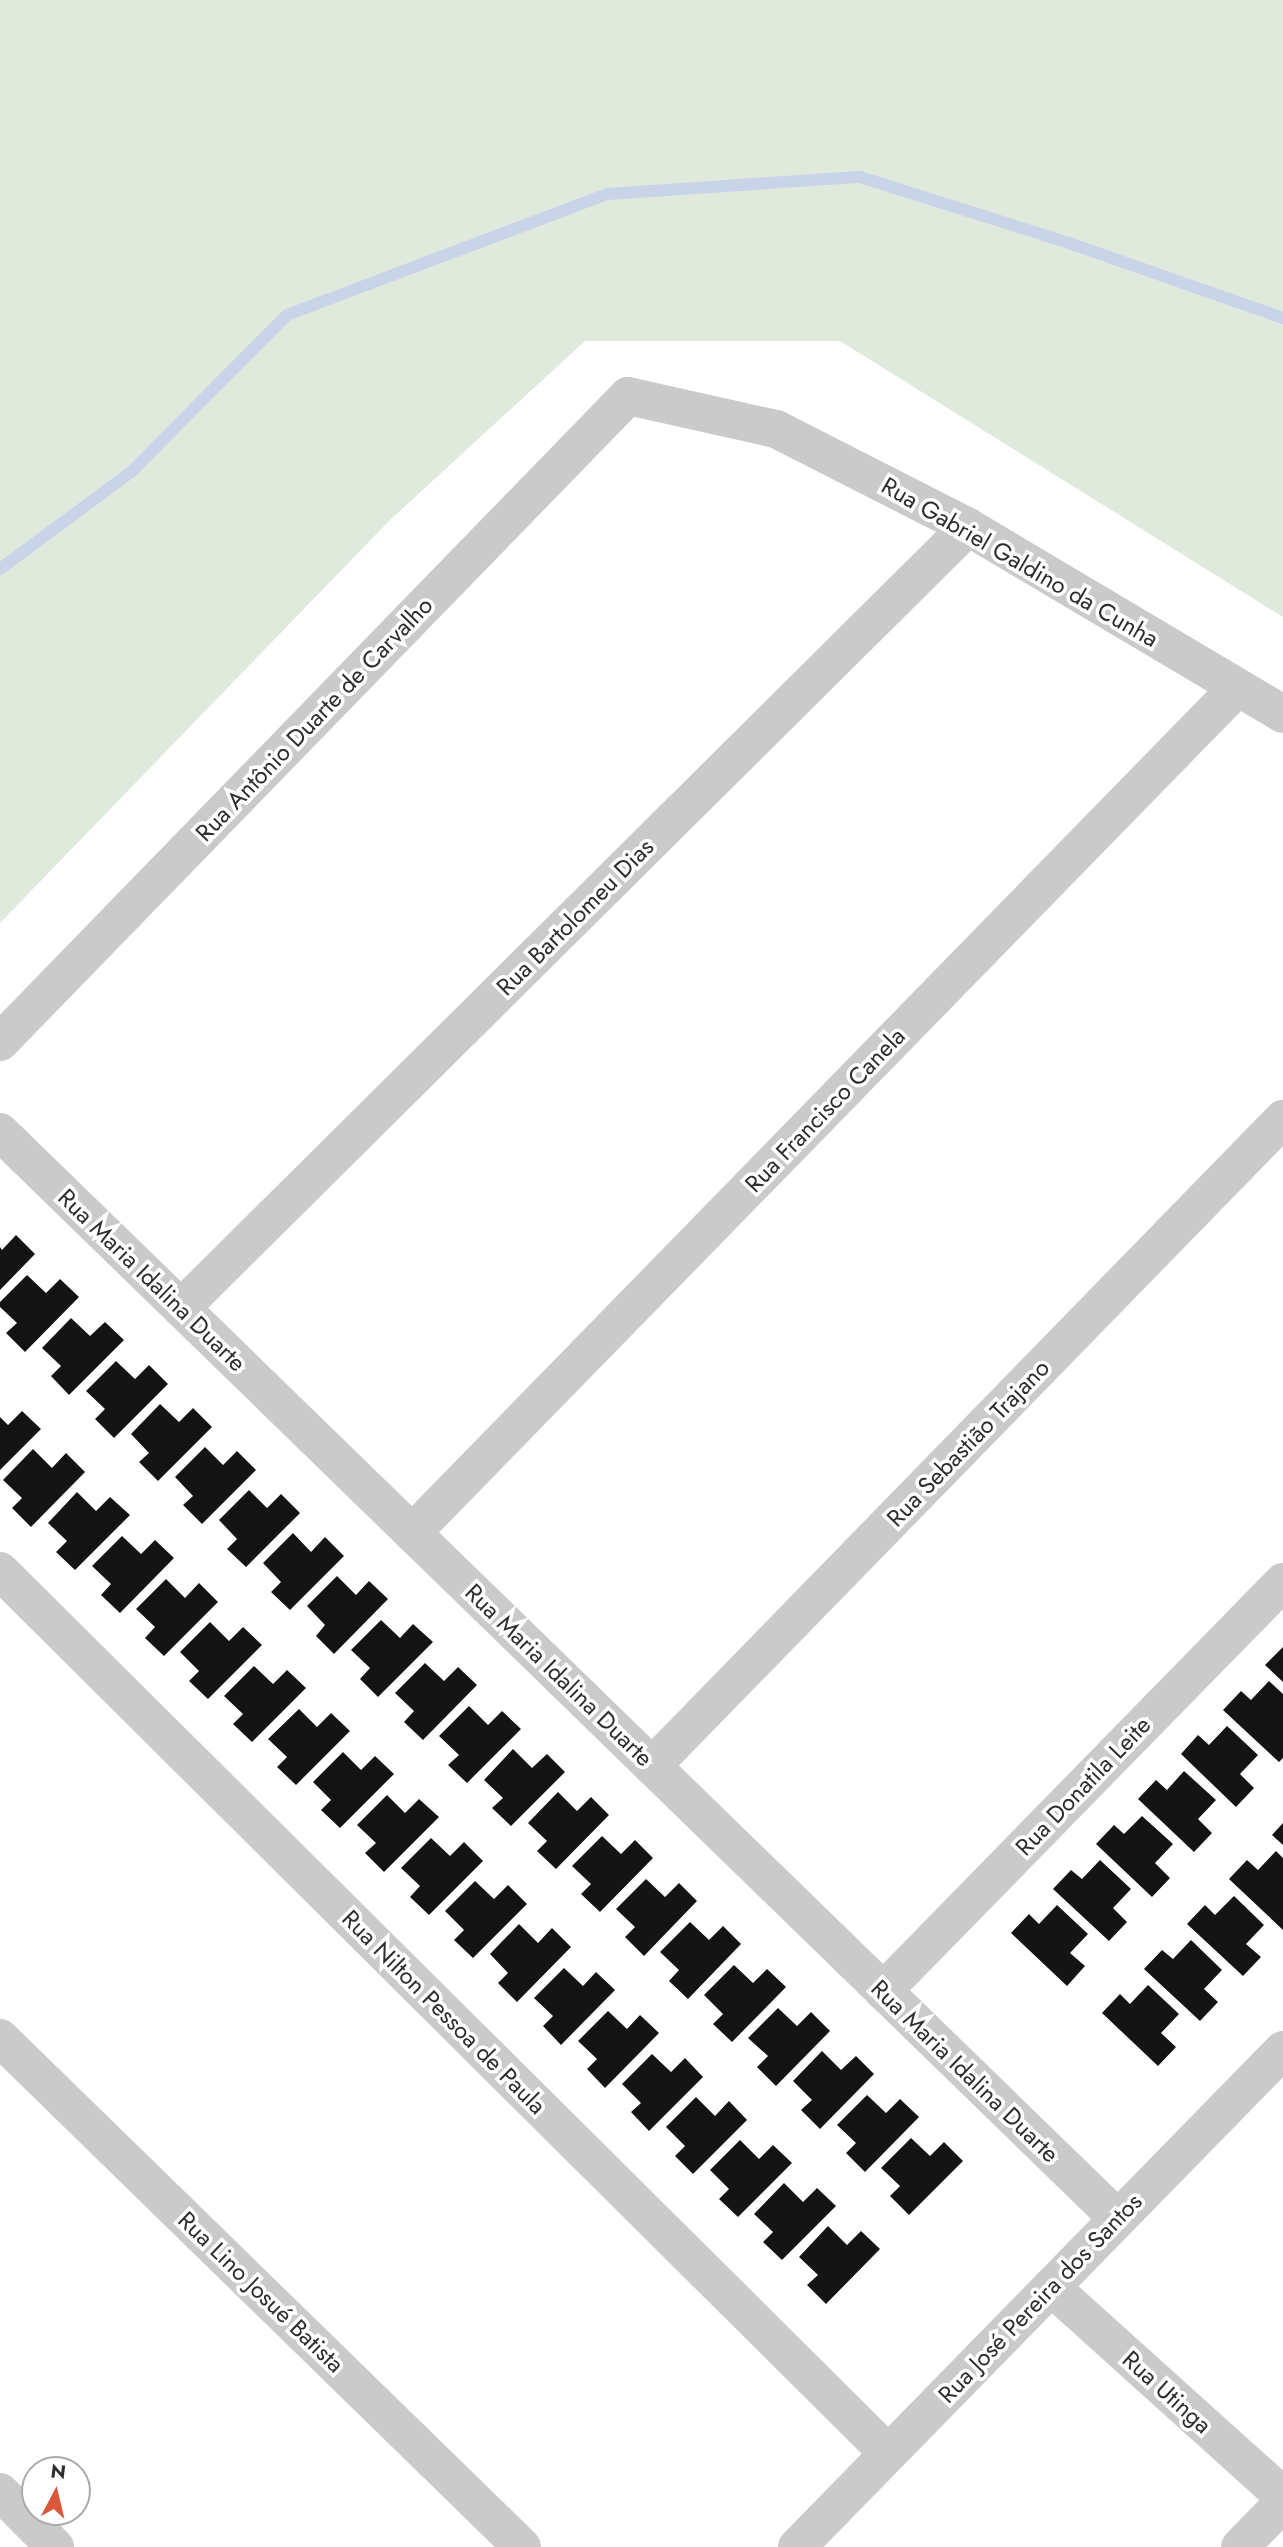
<!DOCTYPE html>
<meta charset="utf-8">
<style>
body{margin:0}
#map{position:relative;width:1283px;height:2547px;overflow:hidden;background:#fff;font-family:Jost,sans-serif}
div>[style]{position:absolute}
[style*='--x']{left:calc(var(--x)*1px);top:calc(var(--y)*1px);width:calc(var(--w)*1px);rotate:calc(var(--a)*1deg)}
.green>*{inset:0;background:#e0eadc}
.stream>*{height:12px;margin:-6px;padding:0 6px;transform-origin:6px;border-radius:6px;background:#c9d4e9}
.building>*{inset:0;background:#141414}
.minor>*{height:38px;margin:-19px;padding:0 19px;transform-origin:19px;border-radius:19px;background:#cacaca}
span{translate:-50% -50%;white-space:nowrap;text-align:center;line-height:1.15;-webkit-text-stroke:7px #fff;paint-order:stroke}
.street-label{font-size:24px;color:#2d2d2d}
.north{position:absolute;left:21px;top:2456px;width:70px;height:70px;box-sizing:border-box;background:#fff;border:2px solid #ababab;border-radius:50%;rotate:7deg;font-size:19px;font-weight:700;line-height:28px;text-align:center;color:#2d2d2d}
.north::after{content:'';display:block;margin:auto;width:24px;height:32px;background:#da583a;clip-path:polygon(50% 0,100% 100%,50% 72%,0 100%)}
</style>
<div id="map">
<div class="green">
<div style="clip-path:polygon(0 0,1283px 0,1283px 617px,840px 341px,585px 341px,390px 520px,0 923px)"></div>
</div>
<div class="stream">
<div style="--x:0;--y:569;--w:163;--a:-36.5"></div>
<div style="--x:131;--y:472;--w:221;--a:-45.2"></div>
<div style="--x:287;--y:315;--w:343;--a:-20.7"></div>
<div style="--x:608;--y:194;--w:253;--a:-3.9"></div>
<div style="--x:860;--y:177;--w:219;--a:17.5"></div>
<div style="--x:1069;--y:243;--w:227;--a:19.3"></div>
</div>
<div class="building">
<div style="clip-path:polygon(16px 1235px,35px 1254px,0 1290px,0 1247px,2px 1250px)"></div>
<div style="clip-path:polygon(27px 1275px,46px 1293px,60px 1279px,79px 1297px,25px 1352px,6px 1333px,17px 1323px,0 1307px,0 1302px)"></div>
<div style="clip-path:polygon(71px 1318px,90px 1336px,105px 1322px,124px 1340px,69px 1395px,51px 1376px,61px 1366px,42px 1348px)"></div>
<div style="clip-path:polygon(116px 1361px,135px 1379px,149px 1365px,168px 1384px,114px 1438px,95px 1419px,105px 1409px,86px 1391px)"></div>
<div style="clip-path:polygon(160px 1404px,179px 1422px,193px 1408px,212px 1427px,158px 1481px,139px 1462px,149px 1453px,131px 1434px)"></div>
<div style="clip-path:polygon(22px 1411px,41px 1429px,0 1470px,0 1417px,8px 1425px)"></div>
<div style="clip-path:polygon(205px 1447px,223px 1465px,237px 1451px,256px 1470px,202px 1524px,183px 1505px,193px 1496px,175px 1477px)"></div>
<div style="clip-path:polygon(33px 1449px,52px 1468px,66px 1453px,85px 1472px,31px 1527px,12px 1508px,22px 1498px,3px 1480px)"></div>
<div style="clip-path:polygon(249px 1490px,267px 1508px,281px 1494px,300px 1513px,246px 1567px,227px 1549px,237px 1539px,219px 1520px)"></div>
<div style="clip-path:polygon(77px 1492px,96px 1511px,110px 1497px,130px 1515px,75px 1570px,56px 1552px,67px 1541px,48px 1523px)"></div>
<div style="clip-path:polygon(293px 1533px,311px 1552px,325px 1537px,344px 1556px,290px 1610px,271px 1592px,281px 1582px,263px 1563px)"></div>
<div style="clip-path:polygon(122px 1536px,141px 1554px,155px 1540px,174px 1558px,120px 1613px,101px 1595px,111px 1584px,92px 1566px)"></div>
<div style="clip-path:polygon(337px 1576px,356px 1595px,369px 1581px,388px 1599px,334px 1654px,316px 1636px,325px 1625px,307px 1606px)"></div>
<div style="clip-path:polygon(166px 1579px,185px 1598px,199px 1583px,218px 1602px,164px 1656px,145px 1638px,155px 1627px,136px 1609px)"></div>
<div style="clip-path:polygon(381px 1620px,400px 1638px,413px 1624px,433px 1642px,378px 1697px,360px 1679px,370px 1668px,351px 1650px)"></div>
<div style="clip-path:polygon(210px 1622px,229px 1641px,243px 1627px,262px 1645px,208px 1699px,189px 1681px,199px 1671px,180px 1652px)"></div>
<div style="clip-path:polygon(1283px 1647px,1283px 1682px,1265px 1665px)"></div>
<div style="clip-path:polygon(425px 1663px,444px 1681px,458px 1667px,477px 1685px,423px 1740px,404px 1722px,414px 1711px,395px 1693px)"></div>
<div style="clip-path:polygon(254px 1666px,273px 1684px,287px 1670px,306px 1688px,252px 1742px,233px 1724px,243px 1714px,224px 1696px)"></div>
<div style="clip-path:polygon(1269px 1681px,1283px 1694px,1283px 1758px,1279px 1762px,1223px 1710px,1241px 1691px,1251px 1700px)"></div>
<div style="clip-path:polygon(469px 1706px,488px 1725px,502px 1711px,521px 1729px,467px 1783px,448px 1765px,459px 1755px,439px 1736px)"></div>
<div style="clip-path:polygon(299px 1709px,317px 1727px,331px 1713px,350px 1731px,296px 1785px,277px 1767px,287px 1757px,268px 1739px)"></div>
<div style="clip-path:polygon(1227px 1726px,1258px 1755px,1240px 1774px,1254px 1788px,1236px 1807px,1181px 1754px,1198px 1735px,1209px 1745px)"></div>
<div style="clip-path:polygon(513px 1749px,532px 1768px,547px 1754px,565px 1772px,511px 1826px,492px 1808px,503px 1798px,484px 1780px)"></div>
<div style="clip-path:polygon(343px 1752px,361px 1770px,375px 1756px,394px 1774px,340px 1828px,321px 1810px,331px 1800px,313px 1782px)"></div>
<div style="clip-path:polygon(1184px 1771px,1216px 1800px,1198px 1819px,1212px 1833px,1194px 1852px,1138px 1799px,1156px 1780px,1167px 1790px)"></div>
<div style="clip-path:polygon(558px 1792px,577px 1811px,591px 1797px,609px 1815px,556px 1869px,537px 1851px,547px 1841px,528px 1823px)"></div>
<div style="clip-path:polygon(387px 1795px,405px 1813px,419px 1799px,439px 1817px,384px 1872px,365px 1853px,376px 1843px,357px 1825px)"></div>
<div style="clip-path:polygon(1142px 1816px,1173px 1844px,1155px 1863px,1170px 1878px,1152px 1897px,1096px 1844px,1114px 1825px,1124px 1834px)"></div>
<div style="clip-path:polygon(1283px 1823px,1283px 1845px,1272px 1835px)"></div>
<div style="clip-path:polygon(602px 1836px,621px 1854px,635px 1840px,653px 1858px,600px 1912px,581px 1894px,591px 1884px,572px 1866px)"></div>
<div style="clip-path:polygon(431px 1838px,450px 1856px,464px 1842px,483px 1861px,429px 1915px,410px 1897px,420px 1886px,401px 1868px)"></div>
<div style="clip-path:polygon(1276px 1851px,1283px 1858px,1283px 1930px,1229px 1879px,1247px 1860px,1258px 1870px)"></div>
<div style="clip-path:polygon(1100px 1860px,1131px 1889px,1113px 1908px,1127px 1922px,1109px 1941px,1053px 1889px,1071px 1870px,1082px 1879px)"></div>
<div style="clip-path:polygon(646px 1879px,665px 1897px,679px 1883px,697px 1901px,644px 1956px,625px 1937px,635px 1927px,616px 1909px)"></div>
<div style="clip-path:polygon(475px 1881px,494px 1899px,508px 1885px,527px 1904px,473px 1958px,454px 1940px,464px 1930px,445px 1911px)"></div>
<div style="clip-path:polygon(1234px 1896px,1264px 1925px,1246px 1944px,1261px 1957px,1243px 1976px,1187px 1924px,1205px 1905px,1215px 1915px)"></div>
<div style="clip-path:polygon(1057px 1905px,1088px 1934px,1070px 1953px,1085px 1966px,1067px 1986px,1011px 1933px,1029px 1914px,1039px 1924px)"></div>
<div style="clip-path:polygon(690px 1922px,709px 1940px,723px 1926px,741px 1944px,688px 1999px,669px 1981px,679px 1970px,660px 1952px)"></div>
<div style="clip-path:polygon(519px 1924px,538px 1943px,552px 1928px,571px 1947px,517px 2002px,498px 1983px,508px 1973px,490px 1954px)"></div>
<div style="clip-path:polygon(1191px 1940px,1222px 1970px,1204px 1989px,1218px 2002px,1200px 2021px,1144px 1969px,1162px 1950px,1173px 1959px)"></div>
<div style="clip-path:polygon(734px 1965px,753px 1983px,767px 1969px,786px 1987px,732px 2042px,713px 2024px,723px 2014px,704px 1995px)"></div>
<div style="clip-path:polygon(564px 1968px,583px 1986px,596px 1972px,615px 1990px,561px 2045px,543px 2026px,553px 2016px,534px 1998px)"></div>
<div style="clip-path:polygon(1148px 1985px,1179px 2014px,1161px 2033px,1176px 2047px,1158px 2066px,1102px 2013px,1120px 1994px,1130px 2004px)"></div>
<div style="clip-path:polygon(778px 2008px,797px 2026px,811px 2012px,830px 2031px,776px 2086px,757px 2067px,768px 2056px,748px 2038px)"></div>
<div style="clip-path:polygon(608px 2011px,627px 2029px,640px 2015px,659px 2033px,605px 2088px,587px 2069px,597px 2059px,578px 2041px)"></div>
<div style="clip-path:polygon(822px 2051px,841px 2070px,856px 2056px,874px 2074px,820px 2129px,801px 2110px,812px 2100px,793px 2081px)"></div>
<div style="clip-path:polygon(652px 2054px,671px 2072px,685px 2058px,703px 2077px,649px 2131px,631px 2112px,641px 2103px,622px 2084px)"></div>
<div style="clip-path:polygon(867px 2095px,886px 2113px,900px 2099px,919px 2117px,865px 2172px,846px 2153px,856px 2143px,837px 2125px)"></div>
<div style="clip-path:polygon(696px 2097px,715px 2116px,729px 2101px,747px 2120px,693px 2174px,675px 2156px,685px 2146px,666px 2127px)"></div>
<div style="clip-path:polygon(911px 2138px,930px 2156px,944px 2142px,963px 2161px,909px 2215px,890px 2196px,900px 2186px,881px 2168px)"></div>
<div style="clip-path:polygon(740px 2140px,759px 2159px,773px 2145px,792px 2163px,738px 2217px,719px 2199px,729px 2189px,710px 2170px)"></div>
<div style="clip-path:polygon(784px 2183px,803px 2202px,817px 2188px,836px 2206px,782px 2260px,763px 2242px,773px 2232px,754px 2214px)"></div>
<div style="clip-path:polygon(828px 2226px,847px 2245px,861px 2231px,880px 2249px,826px 2304px,807px 2285px,818px 2275px,799px 2257px)"></div>
</div>
<div class="minor">
<div style="--x:0;--y:1042;--w:901;--a:-45.81"></div>
<div style="--x:628;--y:396;--w:152;--a:12.6"></div>
<div style="--x:776;--y:429;--w:216;--a:27"></div>
<div style="--x:968;--y:527;--w:366;--a:30.7"></div>
<div style="--x:0;--y:1132;--w:1559;--a:44.19"></div>
<div style="--x:181;--y:1308;--w:1109;--a:-44.78"></div>
<div style="--x:412;--y:1533;--w:1181;--a:-45.69"></div>
<div style="--x:0;--y:1571;--w:1252;--a:44.81"></div>
<div style="--x:652;--y:1766;--w:904;--a:-45.72"></div>
<div style="--x:883;--y:1991;--w:572;--a:-45.64"></div>
<div style="--x:0;--y:2038;--w:729;--a:44.28"></div>
<div style="--x:1051;--y:2287;--w:312;--a:42"></div>
<div style="--x:0;--y:2492;--w:78;--a:45"></div>
<div style="--x:797;--y:2547;--w:695;--a:-45.64"></div>
<div style="--x:1240;--y:2547;--w:62;--a:-45.7"></div>
</div>
<div class="street-label">
<span style="left:1020px;top:562px;rotate:30deg">Rua Gabriel Galdino da Cunha</span>
<span style="left:314px;top:719px;rotate:-46deg">Rua Antônio Duarte de Carvalho</span>
<span style="left:575px;top:917px;rotate:-45deg">Rua Bartolomeu Dias</span>
<span style="left:825px;top:1110px;rotate:-46deg">Rua Francisco Canela</span>
<span style="left:152px;top:1280px;rotate:44deg">Rua Maria Idalina Duarte</span>
<span style="left:968px;top:1443px;rotate:-46deg">Rua Sebastião Trajano</span>
<span style="left:559px;top:1675px;rotate:44deg">Rua Maria Idalina Duarte</span>
<span style="left:1083px;top:1786px;rotate:-46deg">Rua Donatila Leite</span>
<span style="left:444px;top:2012px;rotate:45deg">Rua Nilton Pessoa de Paula</span>
<span style="left:965px;top:2071px;rotate:44deg">Rua Maria Idalina Duarte</span>
<span style="left:261px;top:2292px;rotate:44deg">Rua Lino Josué Batista</span>
<span style="left:1040px;top:2298px;rotate:-46deg">Rua José Pereira dos Santos</span>
<span style="left:1167px;top:2392px;rotate:42deg">Rua Utinga</span>
</div>
<div class="north">N</div>
</div>
